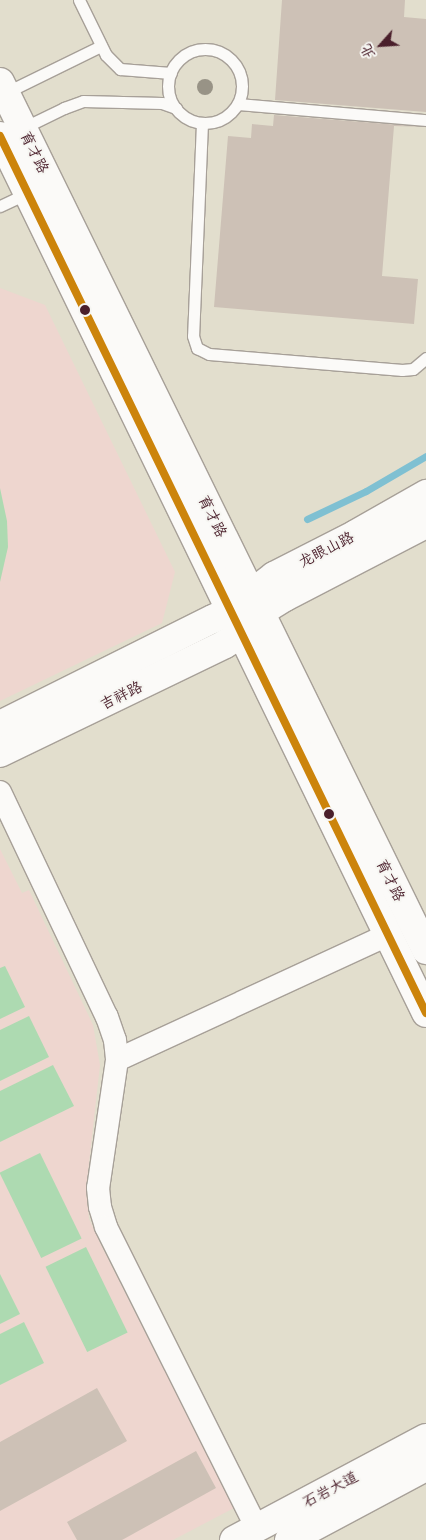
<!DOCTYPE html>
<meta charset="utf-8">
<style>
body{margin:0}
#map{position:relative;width:426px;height:1540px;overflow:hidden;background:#e2decd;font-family:Mali,"LXGW WenKai TC",sans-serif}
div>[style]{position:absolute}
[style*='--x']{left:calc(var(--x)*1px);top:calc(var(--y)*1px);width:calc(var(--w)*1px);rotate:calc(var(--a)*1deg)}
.built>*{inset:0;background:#eed6cf}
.green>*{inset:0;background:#addab1;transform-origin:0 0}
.stream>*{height:7px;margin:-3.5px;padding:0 3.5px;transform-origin:3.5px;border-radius:3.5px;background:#7fc0d2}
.building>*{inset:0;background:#cdc1b6}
.roads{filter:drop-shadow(1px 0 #a7a098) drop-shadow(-1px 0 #a7a098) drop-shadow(0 1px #a7a098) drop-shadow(0 -1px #a7a098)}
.service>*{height:11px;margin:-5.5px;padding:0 5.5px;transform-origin:5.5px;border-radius:5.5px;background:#fbfaf8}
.service>.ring{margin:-5.5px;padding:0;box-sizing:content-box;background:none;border:11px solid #fbfaf8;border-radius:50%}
.minor>*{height:22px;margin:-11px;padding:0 11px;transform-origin:11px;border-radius:11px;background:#fbfaf8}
.tertiary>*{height:28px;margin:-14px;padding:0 14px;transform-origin:14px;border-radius:14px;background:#fbfaf8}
.bus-1>*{height:8px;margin:-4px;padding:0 4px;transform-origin:4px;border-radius:4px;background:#cc840b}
.trees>*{width:16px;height:16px;margin:-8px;border-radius:50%;background:#989386}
.dots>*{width:14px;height:14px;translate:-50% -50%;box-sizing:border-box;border:2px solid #f6f6f2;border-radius:50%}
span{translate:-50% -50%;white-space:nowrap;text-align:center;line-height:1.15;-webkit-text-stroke:4px #f6f6f2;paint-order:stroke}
.street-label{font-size:15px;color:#4a1f2b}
.north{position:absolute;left:356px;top:20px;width:50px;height:50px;-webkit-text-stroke:4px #f6f6f2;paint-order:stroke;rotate:244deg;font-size:14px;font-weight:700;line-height:20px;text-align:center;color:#4a1f2b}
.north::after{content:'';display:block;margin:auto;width:18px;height:22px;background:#4a1f2b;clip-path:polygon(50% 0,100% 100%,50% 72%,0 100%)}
</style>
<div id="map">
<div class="built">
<div style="clip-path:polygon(0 288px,45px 305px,175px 572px,162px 623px,0 701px)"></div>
<div style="clip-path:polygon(0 849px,22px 893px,29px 890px,93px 1025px,100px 1065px,86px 1190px,89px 1219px,102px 1247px,234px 1508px,173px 1540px,0 1540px)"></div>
</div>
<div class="green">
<div style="clip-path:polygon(0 488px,7px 521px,8px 547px,0 582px)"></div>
<div style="clip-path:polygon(5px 966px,25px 1007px,0 1019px,0 968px)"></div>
<div style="clip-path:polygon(29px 1016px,49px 1057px,0 1081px,0 1030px)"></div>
<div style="clip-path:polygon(53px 1065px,74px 1106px,0 1142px,0 1091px)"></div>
<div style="left:40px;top:1153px;width:95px;height:45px;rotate:64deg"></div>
<div style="left:86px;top:1247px;width:95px;height:45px;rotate:64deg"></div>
<div style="clip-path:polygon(0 1274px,20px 1314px,0 1324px)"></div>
<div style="clip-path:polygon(24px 1322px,44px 1363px,0 1385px,0 1334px)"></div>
</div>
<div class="stream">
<div style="--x:307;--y:519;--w:65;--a:-25.4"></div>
<div style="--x:366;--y:491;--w:69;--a:-30.3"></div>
</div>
<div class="building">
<div style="clip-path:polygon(282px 0,405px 0,404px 17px,426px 19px,426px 112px,275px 100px)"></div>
<div style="clip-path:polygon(274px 115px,426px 127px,394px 126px,382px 276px,418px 279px,414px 324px,214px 307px,228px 136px,251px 138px,252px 124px,273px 126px)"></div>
<div style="clip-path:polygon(97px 1388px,127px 1441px,0 1511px,0 1442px)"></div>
<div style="clip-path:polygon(196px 1451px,216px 1488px,122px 1540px,77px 1540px,67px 1522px)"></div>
</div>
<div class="roads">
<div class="service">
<div style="--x:79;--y:0;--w:61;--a:63.9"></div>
<div style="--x:106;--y:55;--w:20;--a:45"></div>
<div style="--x:120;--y:69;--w:51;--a:4.5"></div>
<div class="ring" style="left:168px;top:49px;width:63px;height:63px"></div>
<div style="--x:5;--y:93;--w:107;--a:-26.1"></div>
<div style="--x:238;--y:104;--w:189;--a:4.9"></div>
<div style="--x:202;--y:123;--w:213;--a:92.4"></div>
<div style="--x:193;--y:336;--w:13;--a:72"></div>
<div style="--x:197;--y:348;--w:13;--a:27"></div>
<div style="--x:209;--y:354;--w:194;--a:4.7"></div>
<div style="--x:402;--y:370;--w:11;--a:-5"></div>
<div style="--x:413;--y:369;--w:17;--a:-40"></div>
<div style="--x:23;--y:128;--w:46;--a:-26"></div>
<div style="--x:64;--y:108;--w:20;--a:-20"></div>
<div style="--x:83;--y:101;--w:79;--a:1.5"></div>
<div style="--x:162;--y:103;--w:15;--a:20"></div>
<div style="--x:0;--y:206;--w:31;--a:-25"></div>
</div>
<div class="minor">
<div style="--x:0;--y:792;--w:249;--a:64.6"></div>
<div style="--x:107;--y:1017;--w:24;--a:71"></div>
<div style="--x:115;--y:1040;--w:20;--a:84"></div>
<div style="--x:117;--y:1060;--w:129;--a:98.4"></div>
<div style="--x:98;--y:1188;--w:19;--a:84"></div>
<div style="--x:100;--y:1207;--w:21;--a:73"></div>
<div style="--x:106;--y:1227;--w:337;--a:63.4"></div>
<div style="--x:117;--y:1060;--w:298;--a:-24.8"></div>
</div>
<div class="tertiary">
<div style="--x:0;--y:82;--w:967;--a:63.86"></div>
<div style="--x:0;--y:136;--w:975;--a:64.09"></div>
<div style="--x:0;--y:725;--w:238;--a:-26.5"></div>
<div style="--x:213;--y:619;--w:19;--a:-28"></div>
<div style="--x:230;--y:610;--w:56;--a:-37.7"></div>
<div style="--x:274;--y:576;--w:92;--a:-27.1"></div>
<div style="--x:356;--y:534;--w:81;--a:-29.7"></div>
<div style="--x:0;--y:753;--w:250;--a:-25.8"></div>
<div style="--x:225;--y:644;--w:20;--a:-33"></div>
<div style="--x:242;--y:633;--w:37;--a:-44"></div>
<div style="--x:269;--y:607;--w:19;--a:-32"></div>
<div style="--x:285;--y:597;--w:159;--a:-27.4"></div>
<div style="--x:234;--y:1540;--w:217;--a:-28"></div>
<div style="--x:289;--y:1540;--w:155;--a:-28.1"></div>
</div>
</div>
<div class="bus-1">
<div style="--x:0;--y:136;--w:975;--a:64.09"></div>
</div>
<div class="trees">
<div style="left:205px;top:87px"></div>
</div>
<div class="dots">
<div style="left:85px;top:310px;background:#4a1f2b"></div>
<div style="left:329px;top:814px;background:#4a1f2b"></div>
</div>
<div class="street-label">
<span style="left:35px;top:152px;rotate:64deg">育才路</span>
<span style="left:213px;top:516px;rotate:64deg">育才路</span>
<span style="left:326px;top:549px;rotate:-27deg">龙眼山路</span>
<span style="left:121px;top:695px;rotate:-26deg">吉祥路</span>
<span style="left:391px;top:880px;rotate:64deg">育才路</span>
<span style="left:330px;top:1489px;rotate:-28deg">石岩大道</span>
</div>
<div class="north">北</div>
</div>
